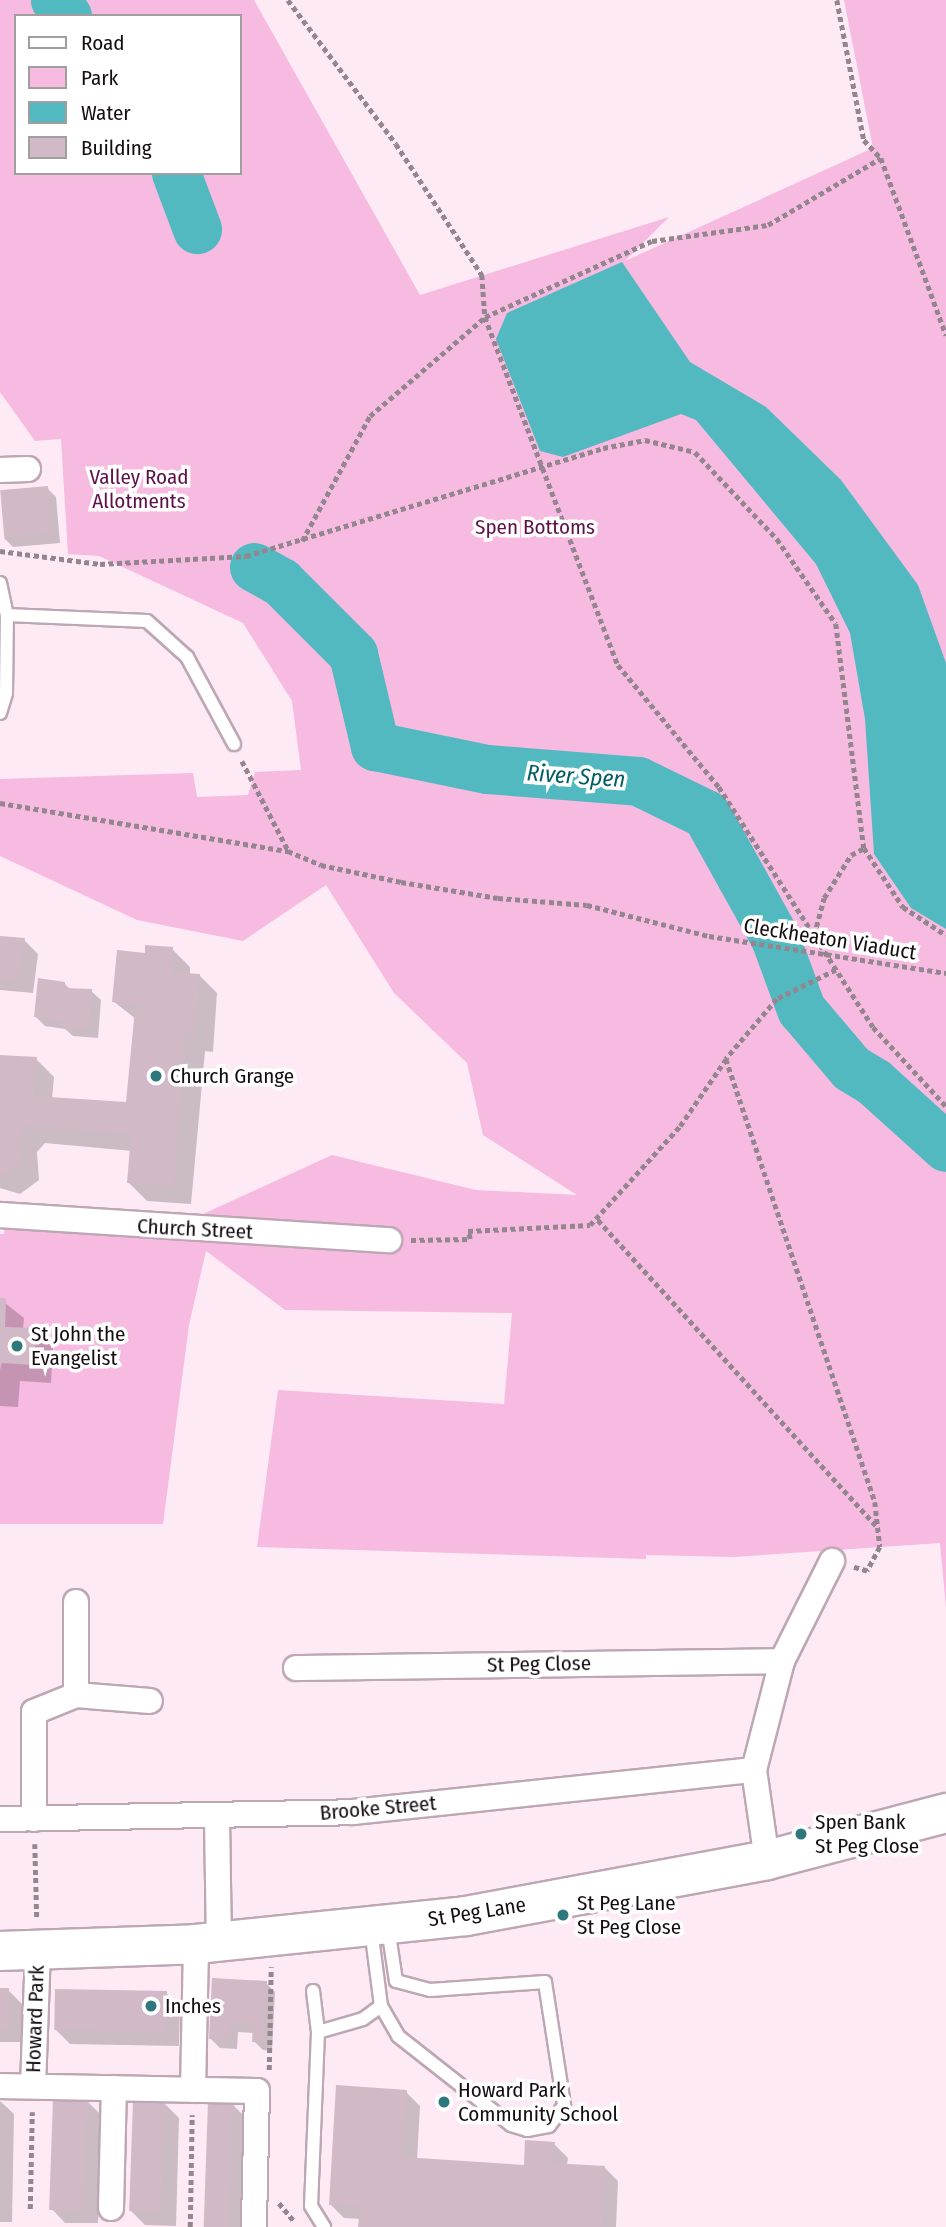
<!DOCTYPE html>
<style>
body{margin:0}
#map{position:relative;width:946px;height:2227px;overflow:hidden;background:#fdeaf5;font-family:"Fira Sans Condensed",sans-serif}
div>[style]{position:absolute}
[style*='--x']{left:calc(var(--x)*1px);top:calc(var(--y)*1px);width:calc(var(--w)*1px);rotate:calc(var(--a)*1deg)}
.green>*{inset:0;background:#f7bae0}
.water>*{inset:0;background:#53b9c0}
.shadow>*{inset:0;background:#0003}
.river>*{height:49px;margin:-24.5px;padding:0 24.5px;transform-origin:24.5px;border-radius:24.5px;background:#53b9c0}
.building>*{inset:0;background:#d1b9c7;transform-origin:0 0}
.path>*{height:4.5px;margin-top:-2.25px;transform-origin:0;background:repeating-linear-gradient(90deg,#94868e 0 5px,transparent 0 8.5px)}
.roads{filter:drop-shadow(2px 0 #bea7b5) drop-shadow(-2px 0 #bea7b5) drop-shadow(0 2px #bea7b5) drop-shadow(0 -2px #bea7b5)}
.service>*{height:12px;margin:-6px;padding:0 6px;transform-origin:6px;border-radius:6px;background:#fff}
.minor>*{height:24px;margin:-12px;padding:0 12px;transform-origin:12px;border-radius:12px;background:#fff}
.primary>*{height:38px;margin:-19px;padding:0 19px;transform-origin:19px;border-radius:19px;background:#fff}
.path-bridge>*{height:4.5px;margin-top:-2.25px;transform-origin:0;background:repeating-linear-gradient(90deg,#94868e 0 5px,transparent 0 8.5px)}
.dots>*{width:19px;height:19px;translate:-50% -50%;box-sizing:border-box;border:4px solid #fff;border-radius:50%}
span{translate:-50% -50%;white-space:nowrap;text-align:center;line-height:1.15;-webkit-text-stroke:7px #fff;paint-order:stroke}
.park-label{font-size:21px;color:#5e1149}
.street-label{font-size:21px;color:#150d12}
.poi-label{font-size:21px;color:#150d12}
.left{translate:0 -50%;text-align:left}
.water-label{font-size:23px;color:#005d63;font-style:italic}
.legend{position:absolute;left:14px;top:14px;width:228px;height:161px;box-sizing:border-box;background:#fff;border:2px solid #a19ea0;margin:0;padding:9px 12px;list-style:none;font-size:21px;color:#150d12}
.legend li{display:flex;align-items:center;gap:14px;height:35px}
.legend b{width:35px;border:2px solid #a19ea0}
</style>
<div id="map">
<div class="green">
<div style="clip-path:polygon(evenodd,0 0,254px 0,420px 295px,669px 217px,625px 261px,873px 148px,844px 0,946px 0,946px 1608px,940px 1543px,734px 1557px,646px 1555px,646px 1559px,257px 1547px,278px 1390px,504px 1404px,512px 1313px,285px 1310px,206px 1251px,189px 1325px,163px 1524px,0 1524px,0 1234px,4px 1234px,6px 1209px,203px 1214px,332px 1155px,476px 1190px,577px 1195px,483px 1135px,467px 1063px,394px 993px,326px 885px,243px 941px,137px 920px,0 856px,0 779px,193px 773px,197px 797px,248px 795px,255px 772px,301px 770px,292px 701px,243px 623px,99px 556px,68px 554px,61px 439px,35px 441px,0 392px,0 0,16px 16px,240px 16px,240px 173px,16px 173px,16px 16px)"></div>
</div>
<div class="water">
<div style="clip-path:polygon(622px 262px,690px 362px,766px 407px,841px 480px,918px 585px,946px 663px,946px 929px,911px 908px,874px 854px,865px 719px,850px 633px,816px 564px,696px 420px,681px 414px,563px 457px,540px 451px,496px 339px,507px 313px)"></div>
</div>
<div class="shadow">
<div style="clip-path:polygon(47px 488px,56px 497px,60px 543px,13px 547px,4px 538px)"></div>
<div style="clip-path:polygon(0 938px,24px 940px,38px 954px,33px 993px,0 990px)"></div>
<div style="clip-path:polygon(172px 949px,190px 967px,190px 975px,199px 975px,217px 993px,213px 1052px,205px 1051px,191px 1204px,147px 1201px,129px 1183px,132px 1151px,45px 1143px,37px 1152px,39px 1180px,20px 1194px,0 1188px,0 1057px,36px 1059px,54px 1077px,52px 1099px,127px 1104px,136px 1019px,113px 1001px,146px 955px)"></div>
<div style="clip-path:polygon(64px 983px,71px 990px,91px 991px,101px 1000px,98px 1038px,73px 1036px,65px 1029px,45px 1026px,36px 1017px)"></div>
<div style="clip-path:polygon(0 1299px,24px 1318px,23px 1329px,35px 1330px,53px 1348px,51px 1383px,20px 1381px,18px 1407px,0 1406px)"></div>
<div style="clip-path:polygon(266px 1983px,275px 1992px,272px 2051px,263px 2050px,254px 2041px,254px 2033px,238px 2032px,237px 2049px,220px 2048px,211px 2039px)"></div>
<div style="clip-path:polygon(0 1990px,8px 1990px,22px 2004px,22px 2042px,0 2042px)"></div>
<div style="clip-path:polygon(166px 1993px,180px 2007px,179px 2046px,70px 2044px,56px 2030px)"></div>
<div style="clip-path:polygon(406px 2092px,420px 2106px,417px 2160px,525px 2167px,554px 2144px,568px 2158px,567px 2165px,605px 2168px,618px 2181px,616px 2227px,360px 2227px,361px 2219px,344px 2218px,330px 2204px)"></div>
<div style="clip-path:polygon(0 2101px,14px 2114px,12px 2222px,0 2222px)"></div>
<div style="clip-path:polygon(88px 2102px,102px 2116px,98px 2223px,65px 2223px,52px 2209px)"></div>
<div style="clip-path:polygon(165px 2104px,179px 2118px,176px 2226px,145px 2225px,131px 2211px)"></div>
<div style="clip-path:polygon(233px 2105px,247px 2119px,244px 2227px,207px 2227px)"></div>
</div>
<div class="river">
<div style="--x:55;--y:0;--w:20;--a:53"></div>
<div style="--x:176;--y:173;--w:60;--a:69.4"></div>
<div style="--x:254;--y:567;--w:31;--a:29"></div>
<div style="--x:281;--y:582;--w:102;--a:45"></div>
<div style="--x:353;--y:654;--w:95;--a:76.6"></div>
<div style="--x:375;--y:746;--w:114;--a:11.6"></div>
<div style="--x:487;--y:769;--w:151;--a:4.5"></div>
<div style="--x:638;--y:781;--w:76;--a:25.9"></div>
<div style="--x:706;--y:814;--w:142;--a:60.9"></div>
<div style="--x:775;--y:938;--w:76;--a:69.9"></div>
<div style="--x:801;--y:1009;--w:77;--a:49.7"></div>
<div style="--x:851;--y:1068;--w:27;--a:31"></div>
<div style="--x:874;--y:1082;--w:97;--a:42.1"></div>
</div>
<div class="building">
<div style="left:48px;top:486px;width:48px;height:48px;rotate:85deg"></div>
<div style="clip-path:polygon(0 936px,25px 938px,20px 980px,0 978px)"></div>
<div style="clip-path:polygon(145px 945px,173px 947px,172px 972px,200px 974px,195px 1035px,187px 1034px,174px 1187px,127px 1183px,131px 1135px,27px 1126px,19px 1134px,22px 1162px,0 1177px,0 1055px,37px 1057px,34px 1096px,126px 1102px,135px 1009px,141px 1009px,141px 1005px,112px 1002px,117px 950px,145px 953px)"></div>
<div style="clip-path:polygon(38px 978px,65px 982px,65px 988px,92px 989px,89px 1029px,62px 1028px,62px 1021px,34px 1017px)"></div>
<div style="clip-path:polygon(0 1298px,6px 1298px,5px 1327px,36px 1328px,34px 1365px,2px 1363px,0 1370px)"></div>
<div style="clip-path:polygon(212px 1978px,267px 1981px,263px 2042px,252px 2042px,253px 2025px,229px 2024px,229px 2040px,209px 2039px)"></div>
<div style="left:0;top:1988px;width:9px;height:41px"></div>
<div style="left:55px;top:1989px;width:112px;height:41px;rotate:1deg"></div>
<div style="clip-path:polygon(336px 2085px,407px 2090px,403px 2157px,524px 2165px,525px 2140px,555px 2142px,553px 2163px,605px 2166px,602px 2227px,358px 2227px,360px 2206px,329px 2205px)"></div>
<div style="left:53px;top:2099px;width:35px;height:111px;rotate:2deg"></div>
<div style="left:133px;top:2101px;width:32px;height:110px;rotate:2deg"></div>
<div style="left:208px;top:2102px;width:26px;height:125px;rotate:2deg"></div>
</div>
<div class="path">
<div style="--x:288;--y:0;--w:180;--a:53.1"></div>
<div style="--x:396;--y:144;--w:157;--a:56.7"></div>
<div style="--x:482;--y:275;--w:42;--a:85.9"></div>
<div style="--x:485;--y:317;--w:373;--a:69.1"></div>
<div style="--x:618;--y:665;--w:158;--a:50.4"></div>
<div style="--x:719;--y:787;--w:285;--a:57.3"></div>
<div style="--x:873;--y:1027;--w:108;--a:47.3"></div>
<div style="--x:837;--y:0;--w:143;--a:79.1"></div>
<div style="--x:864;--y:140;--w:25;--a:47"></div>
<div style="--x:881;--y:158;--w:189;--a:69.8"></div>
<div style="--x:302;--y:541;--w:142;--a:-61.5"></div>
<div style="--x:370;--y:416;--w:152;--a:-40.7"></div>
<div style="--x:485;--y:317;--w:183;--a:-24.5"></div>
<div style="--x:652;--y:241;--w:117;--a:-7.9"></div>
<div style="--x:768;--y:225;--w:131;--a:-30.7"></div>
<div style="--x:0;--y:551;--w:101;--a:7.4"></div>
<div style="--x:100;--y:564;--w:146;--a:-3.1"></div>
<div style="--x:246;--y:556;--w:373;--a:-16.8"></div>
<div style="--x:603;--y:448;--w:43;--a:-10.8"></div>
<div style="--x:645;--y:440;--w:51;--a:13.5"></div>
<div style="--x:695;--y:452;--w:120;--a:46.7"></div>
<div style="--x:777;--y:539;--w:103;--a:55.2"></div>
<div style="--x:836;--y:624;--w:226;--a:82.9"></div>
<div style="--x:864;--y:848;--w:71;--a:56.5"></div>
<div style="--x:903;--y:907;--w:51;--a:33.1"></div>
<div style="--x:242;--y:761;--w:100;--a:62.7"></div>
<div style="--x:0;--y:803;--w:292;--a:9.5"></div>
<div style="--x:288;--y:851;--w:36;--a:23"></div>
<div style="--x:321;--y:865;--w:82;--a:12"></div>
<div style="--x:401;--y:882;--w:98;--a:9.4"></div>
<div style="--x:498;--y:898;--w:89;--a:4.5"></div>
<div style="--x:587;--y:905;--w:126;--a:14.3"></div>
<div style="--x:814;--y:935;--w:38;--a:-75"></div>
<div style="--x:824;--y:898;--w:51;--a:-57.9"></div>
<div style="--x:851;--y:855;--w:15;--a:-28"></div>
<div style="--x:836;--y:970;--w:66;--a:153.8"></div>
<div style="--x:777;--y:999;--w:79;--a:130.4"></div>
<div style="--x:726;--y:1059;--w:467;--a:71.4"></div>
<div style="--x:875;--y:1502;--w:45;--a:83.7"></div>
<div style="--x:880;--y:1547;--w:27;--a:118"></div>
<div style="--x:867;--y:1571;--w:15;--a:-164"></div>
<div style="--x:598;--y:1220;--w:413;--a:47.7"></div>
<div style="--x:411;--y:1240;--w:59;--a:-1"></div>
<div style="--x:470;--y:1239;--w:8;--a:-104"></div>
<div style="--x:468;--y:1231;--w:122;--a:-2.8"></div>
<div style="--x:590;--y:1225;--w:134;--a:-47.7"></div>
<div style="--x:680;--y:1126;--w:81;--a:-55.5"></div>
<div style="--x:35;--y:1844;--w:76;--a:88.5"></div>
<div style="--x:269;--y:2070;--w:103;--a:-88.9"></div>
<div style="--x:279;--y:2203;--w:23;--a:50"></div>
<div style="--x:30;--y:2209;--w:97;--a:-88.8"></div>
<div style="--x:190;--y:2227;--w:112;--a:-89"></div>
</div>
<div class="roads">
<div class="service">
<div style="--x:0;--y:583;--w:33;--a:78"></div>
<div style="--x:0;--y:713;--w:21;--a:-73"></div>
<div style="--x:6;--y:693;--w:78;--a:-89.3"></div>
<div style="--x:7;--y:615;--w:140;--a:2.5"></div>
<div style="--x:147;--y:621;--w:54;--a:42"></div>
<div style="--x:187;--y:657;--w:99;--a:61.6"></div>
<div style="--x:371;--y:1929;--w:78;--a:82.6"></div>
<div style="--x:381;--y:2006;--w:34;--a:60"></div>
<div style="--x:398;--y:2036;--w:144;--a:38.2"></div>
<div style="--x:511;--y:2125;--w:17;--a:17"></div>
<div style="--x:527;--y:2130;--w:22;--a:-10"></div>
<div style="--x:549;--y:2126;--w:26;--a:-54"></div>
<div style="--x:564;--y:2105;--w:124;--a:-98.8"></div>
<div style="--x:545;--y:1982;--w:115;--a:176"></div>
<div style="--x:430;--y:1990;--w:35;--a:-165"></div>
<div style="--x:396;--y:1981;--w:54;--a:-98.6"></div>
<div style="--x:313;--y:1991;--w:41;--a:83"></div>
<div style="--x:318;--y:2032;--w:174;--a:92.3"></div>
<div style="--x:311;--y:2206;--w:25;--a:58"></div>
<div style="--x:318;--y:2032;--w:47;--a:-16.1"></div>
<div style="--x:363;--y:2019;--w:22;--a:-36"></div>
</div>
<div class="minor">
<div style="--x:0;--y:470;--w:28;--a:-2"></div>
<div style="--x:0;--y:1215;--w:390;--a:3.7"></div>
<div style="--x:782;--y:1661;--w:112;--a:-63.4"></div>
<div style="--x:296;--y:1668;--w:486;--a:-0.8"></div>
<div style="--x:782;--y:1661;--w:113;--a:104.4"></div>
<div style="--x:754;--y:1770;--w:91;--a:81.8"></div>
<div style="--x:76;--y:1695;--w:93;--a:-90"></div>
<div style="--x:217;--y:1818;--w:123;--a:89.1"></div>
<div style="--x:0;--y:1819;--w:353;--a:-1.1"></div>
<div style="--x:353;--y:1812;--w:403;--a:-6"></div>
<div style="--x:34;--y:1819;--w:107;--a:-90"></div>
<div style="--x:34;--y:1712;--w:45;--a:-22"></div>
<div style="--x:76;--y:1695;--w:74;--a:4.6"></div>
<div style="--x:0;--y:2086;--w:257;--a:1.1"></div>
<div style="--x:257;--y:2091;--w:136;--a:91.3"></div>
<div style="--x:33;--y:2086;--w:135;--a:-87.9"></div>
<div style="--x:193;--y:2090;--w:146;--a:-88.8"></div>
<div style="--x:111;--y:2208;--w:120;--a:-88.6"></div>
</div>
<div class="primary">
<div style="--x:0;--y:1951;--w:196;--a:-2"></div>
<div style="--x:196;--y:1944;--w:271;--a:-5.9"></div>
<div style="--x:466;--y:1916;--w:306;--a:-10.5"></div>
<div style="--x:767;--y:1860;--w:185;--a:-14.7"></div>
</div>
</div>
<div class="path-bridge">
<div style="--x:709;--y:936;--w:240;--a:8.9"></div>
</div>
<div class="dots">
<div style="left:156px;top:1076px;background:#2e787d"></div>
<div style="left:17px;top:1346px;background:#2e787d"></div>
<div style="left:801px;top:1834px;background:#2e787d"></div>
<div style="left:563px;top:1915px;background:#2e787d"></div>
<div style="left:151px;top:2006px;background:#2e787d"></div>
<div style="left:444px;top:2102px;background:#2e787d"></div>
</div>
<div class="park-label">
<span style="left:139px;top:489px">Valley Road<br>Allotments</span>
<span style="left:535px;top:527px">Spen Bottoms</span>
</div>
<div class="street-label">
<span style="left:830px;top:939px;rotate:9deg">Cleckheaton Viaduct</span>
<span style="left:195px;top:1229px;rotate:3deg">Church Street</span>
<span style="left:539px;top:1664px;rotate:-1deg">St Peg Close</span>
<span style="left:378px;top:1808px;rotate:-5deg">Brooke Street</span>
<span style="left:477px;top:1912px;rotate:-9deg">St Peg Lane</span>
<span style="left:35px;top:2019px;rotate:-88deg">Howard Park</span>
</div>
<div class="poi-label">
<span class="left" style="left:170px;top:1076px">Church Grange</span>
<span class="left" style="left:31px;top:1346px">St John the<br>Evangelist</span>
<span class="left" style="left:815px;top:1834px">Spen Bank<br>St Peg Close</span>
<span class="left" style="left:577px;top:1915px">St Peg Lane<br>St Peg Close</span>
<span class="left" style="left:165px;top:2006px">Inches</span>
<span class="left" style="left:458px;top:2102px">Howard Park<br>Community School</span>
</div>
<div class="water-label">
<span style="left:576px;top:776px;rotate:4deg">River Spen</span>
</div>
<ul class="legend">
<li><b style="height:9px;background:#fff"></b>Road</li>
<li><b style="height:19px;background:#f7bae0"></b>Park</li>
<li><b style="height:19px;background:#53b9c0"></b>Water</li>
<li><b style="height:19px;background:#d1b9c7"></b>Building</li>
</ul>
</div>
